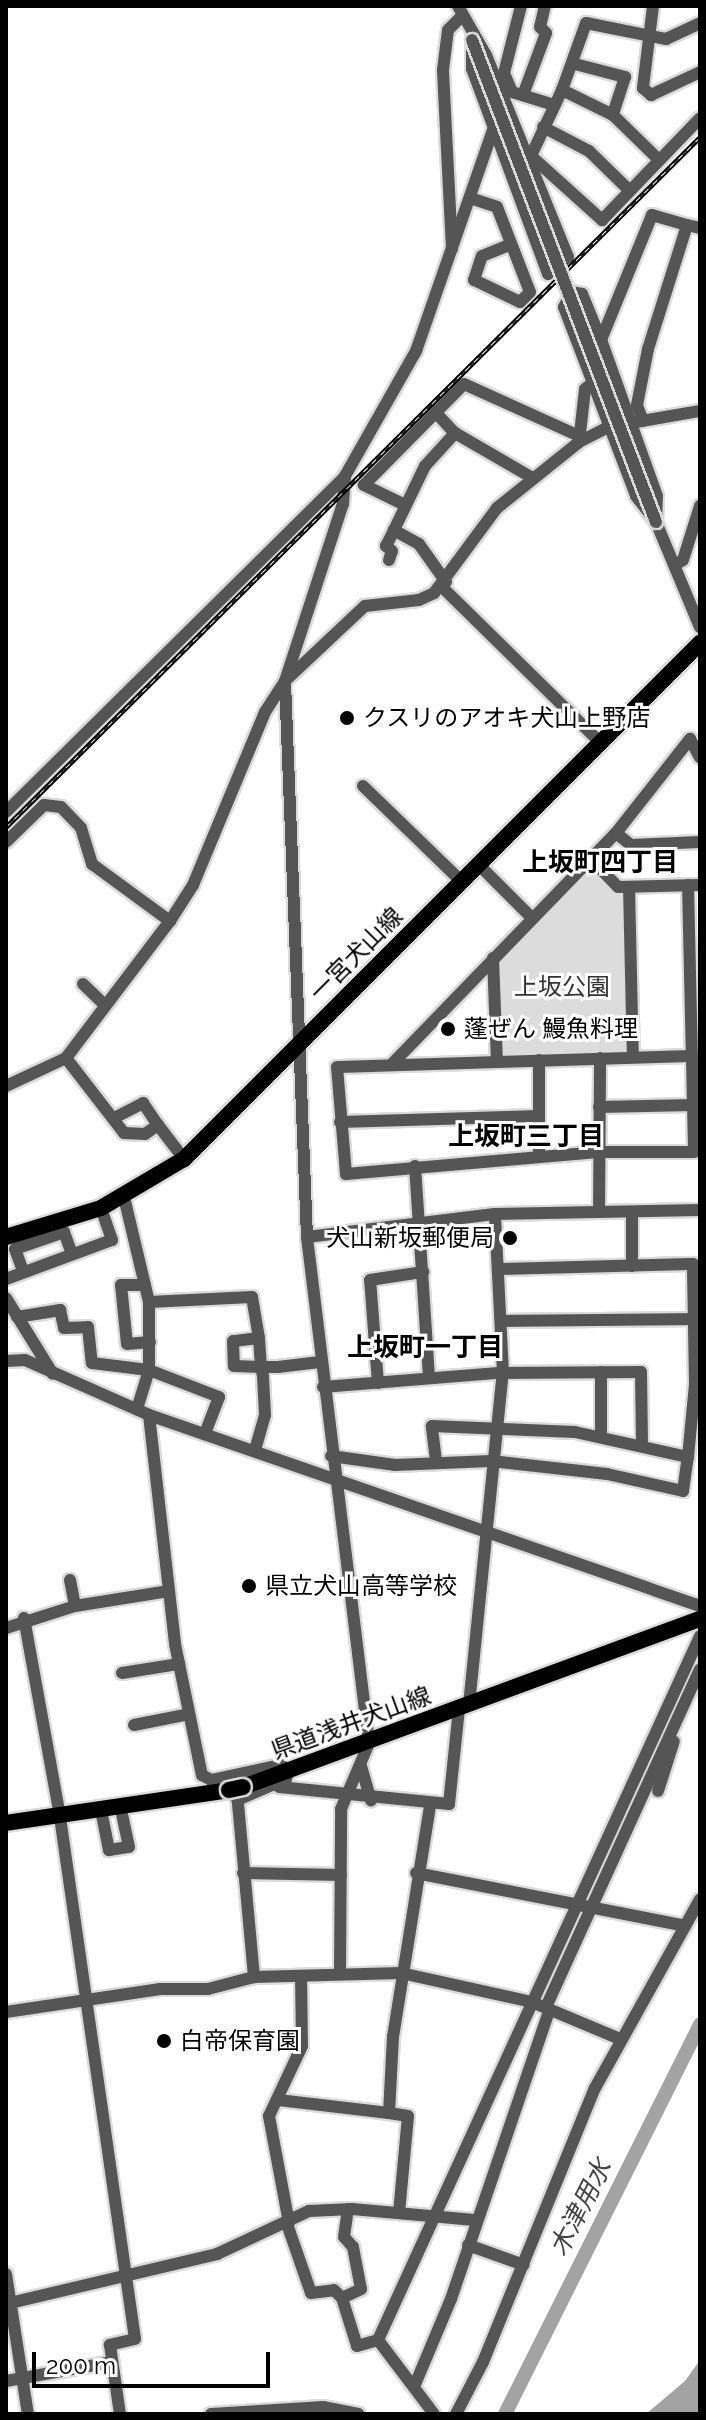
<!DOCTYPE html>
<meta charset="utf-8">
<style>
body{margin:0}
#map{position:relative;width:706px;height:2420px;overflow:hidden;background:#fff;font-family:Raleway,"Noto Sans JP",sans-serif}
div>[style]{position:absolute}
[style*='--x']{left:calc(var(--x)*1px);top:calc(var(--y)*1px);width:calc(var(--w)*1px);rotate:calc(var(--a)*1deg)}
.green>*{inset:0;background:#dcdcdc}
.water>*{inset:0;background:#a3a3a3}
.river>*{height:14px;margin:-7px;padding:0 7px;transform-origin:7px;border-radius:7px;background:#a3a3a3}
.roads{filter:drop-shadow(2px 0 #dbdbdb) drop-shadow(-2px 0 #dbdbdb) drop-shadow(0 2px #dbdbdb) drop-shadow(0 -2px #dbdbdb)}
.minor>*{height:12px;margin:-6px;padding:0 6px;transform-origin:6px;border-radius:6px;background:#555}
.major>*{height:16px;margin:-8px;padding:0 8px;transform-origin:8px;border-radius:8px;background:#000}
.rail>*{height:5px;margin-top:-2.5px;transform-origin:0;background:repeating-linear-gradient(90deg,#fff 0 6px,#000 0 12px);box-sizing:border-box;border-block:2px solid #000}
.bridges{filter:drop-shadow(2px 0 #dbdbdb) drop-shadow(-2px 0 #dbdbdb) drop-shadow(0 2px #dbdbdb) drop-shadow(0 -2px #dbdbdb)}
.minor-bridge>*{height:12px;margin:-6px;padding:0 6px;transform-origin:6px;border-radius:6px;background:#555}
.major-bridge>*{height:16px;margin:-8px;padding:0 8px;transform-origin:8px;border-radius:8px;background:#000}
.dots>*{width:22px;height:22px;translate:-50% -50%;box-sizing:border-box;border:4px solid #fff;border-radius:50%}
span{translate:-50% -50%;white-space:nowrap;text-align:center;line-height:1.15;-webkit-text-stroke:6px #fff;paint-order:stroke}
.poi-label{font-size:24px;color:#000}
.left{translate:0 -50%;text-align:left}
.right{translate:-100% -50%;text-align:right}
.street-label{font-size:24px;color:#000}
.park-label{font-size:24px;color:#333}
.neighbourhood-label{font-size:26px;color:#000;font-weight:700}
.water-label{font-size:26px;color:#444;font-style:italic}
.frame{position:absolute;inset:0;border:8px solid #000;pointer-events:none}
.scale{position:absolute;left:32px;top:2352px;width:238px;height:36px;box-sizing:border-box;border:4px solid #000;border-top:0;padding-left:10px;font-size:24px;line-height:28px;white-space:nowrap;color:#000;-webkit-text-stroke:6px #fff;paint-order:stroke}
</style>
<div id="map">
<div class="green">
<div style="clip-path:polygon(591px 859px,618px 887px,629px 887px,633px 1057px,497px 1062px,493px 958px)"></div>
</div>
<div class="water">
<div style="clip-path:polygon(700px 2360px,700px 2414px,646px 2414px,685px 2381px)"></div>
</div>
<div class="river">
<div style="--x:505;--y:2414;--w:436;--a:-63.4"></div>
</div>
<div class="roads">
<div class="minor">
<div style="--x:458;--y:6;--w:56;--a:60.3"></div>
<div style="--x:486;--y:55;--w:218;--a:67.9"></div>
<div style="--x:568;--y:257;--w:26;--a:140"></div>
<div style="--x:548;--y:274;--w:219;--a:-110.3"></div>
<div style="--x:472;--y:69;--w:26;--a:-90"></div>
<div style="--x:521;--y:6;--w:69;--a:104.2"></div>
<div style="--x:504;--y:73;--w:21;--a:67"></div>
<div style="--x:512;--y:92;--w:44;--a:17.2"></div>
<div style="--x:653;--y:6;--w:83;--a:97"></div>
<div style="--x:643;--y:88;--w:11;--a:41"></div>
<div style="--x:651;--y:95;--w:54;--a:-25.1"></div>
<div style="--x:575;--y:64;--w:52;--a:14.6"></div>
<div style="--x:625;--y:77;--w:40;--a:108"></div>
<div style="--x:613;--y:115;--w:57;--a:-153.9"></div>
<div style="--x:562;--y:90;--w:71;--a:-70.3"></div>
<div style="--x:586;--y:23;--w:82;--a:11.3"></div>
<div style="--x:666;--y:39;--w:38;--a:-25"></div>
<div style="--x:562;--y:90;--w:73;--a:115.2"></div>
<div style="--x:531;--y:156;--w:96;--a:42"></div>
<div style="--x:602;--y:220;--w:141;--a:-46.1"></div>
<div style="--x:523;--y:95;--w:66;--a:-69.6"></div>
<div style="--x:546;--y:33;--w:8;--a:-135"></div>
<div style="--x:540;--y:27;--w:22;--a:-77"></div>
<div style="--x:613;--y:115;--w:63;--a:44.4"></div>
<div style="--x:543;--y:127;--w:52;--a:27.6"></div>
<div style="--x:589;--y:151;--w:56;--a:44.3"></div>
<div style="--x:473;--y:199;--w:25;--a:18"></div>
<div style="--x:497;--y:207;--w:91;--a:68.8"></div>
<div style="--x:530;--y:292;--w:14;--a:135"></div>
<div style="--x:520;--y:302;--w:51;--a:-154.4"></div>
<div style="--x:474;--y:280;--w:25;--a:-72"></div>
<div style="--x:482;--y:256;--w:31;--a:-22"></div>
<div style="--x:452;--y:249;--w:179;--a:-92.9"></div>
<div style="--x:443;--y:70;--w:40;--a:-82.9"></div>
<div style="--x:448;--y:30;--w:20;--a:-45"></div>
<div style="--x:601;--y:340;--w:135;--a:-67.8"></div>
<div style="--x:652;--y:215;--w:36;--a:16"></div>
<div style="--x:438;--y:415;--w:25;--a:47"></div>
<div style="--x:455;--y:433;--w:88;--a:30.1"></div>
<div style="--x:643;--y:421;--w:17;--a:-111"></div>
<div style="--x:637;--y:405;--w:57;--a:-78.9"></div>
<div style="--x:648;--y:349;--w:130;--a:-72.5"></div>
<div style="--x:687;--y:225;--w:13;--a:13"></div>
<div style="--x:636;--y:422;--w:65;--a:-9.8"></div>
<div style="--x:579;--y:442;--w:53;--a:-83.5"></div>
<div style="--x:585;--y:389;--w:11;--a:-38"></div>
<div style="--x:405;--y:505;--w:46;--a:-154"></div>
<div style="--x:364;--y:485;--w:142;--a:-45.3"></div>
<div style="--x:464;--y:384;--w:126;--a:24.3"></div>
<div style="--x:656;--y:522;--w:26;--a:-88"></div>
<div style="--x:657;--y:496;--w:166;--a:-109.7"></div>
<div style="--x:601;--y:340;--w:50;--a:-112.4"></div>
<div style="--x:582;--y:294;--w:10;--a:-169"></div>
<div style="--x:572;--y:292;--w:17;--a:118"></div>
<div style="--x:564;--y:307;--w:202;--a:69.1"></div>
<div style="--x:636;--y:496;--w:33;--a:52"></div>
<div style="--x:656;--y:522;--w:114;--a:67.3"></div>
<div style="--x:389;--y:560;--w:9;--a:-72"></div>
<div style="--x:392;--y:551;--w:8;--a:-140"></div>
<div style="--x:386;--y:546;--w:18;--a:-63"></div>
<div style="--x:675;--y:565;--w:9;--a:-32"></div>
<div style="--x:683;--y:560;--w:57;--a:-72.5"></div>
<div style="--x:446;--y:582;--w:47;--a:-125.4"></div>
<div style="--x:419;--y:544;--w:29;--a:-151"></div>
<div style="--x:394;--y:530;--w:71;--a:-64.2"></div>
<div style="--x:425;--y:466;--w:45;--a:-47.7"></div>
<div style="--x:441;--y:586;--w:223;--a:44.5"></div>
<div style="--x:363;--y:786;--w:136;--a:44.1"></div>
<div style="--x:6;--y:812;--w:477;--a:-44.7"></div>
<div style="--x:345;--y:476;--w:144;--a:-60.4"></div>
<div style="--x:416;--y:351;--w:237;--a:-70.8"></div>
<div style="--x:616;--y:833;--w:19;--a:39"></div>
<div style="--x:631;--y:845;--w:69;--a:-2.5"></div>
<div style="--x:6;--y:842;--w:53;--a:-44.2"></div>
<div style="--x:44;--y:805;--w:17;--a:7"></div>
<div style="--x:61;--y:807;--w:29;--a:46"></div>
<div style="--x:81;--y:828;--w:38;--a:73"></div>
<div style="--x:92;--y:864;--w:97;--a:36.2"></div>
<div style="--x:591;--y:859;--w:39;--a:46"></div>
<div style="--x:618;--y:887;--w:82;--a:-1.4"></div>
<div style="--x:478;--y:864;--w:76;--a:45"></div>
<div style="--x:688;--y:885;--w:267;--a:88.7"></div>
<div style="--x:694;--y:1152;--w:96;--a:180"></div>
<div style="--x:598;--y:1152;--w:253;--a:175"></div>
<div style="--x:346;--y:1174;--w:107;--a:-94.8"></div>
<div style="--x:337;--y:1067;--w:355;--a:-1.8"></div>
<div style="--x:629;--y:887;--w:170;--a:88.7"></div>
<div style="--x:493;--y:958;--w:104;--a:87.8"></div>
<div style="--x:83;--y:984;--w:29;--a:44"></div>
<div style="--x:66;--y:1058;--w:95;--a:52.3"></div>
<div style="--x:124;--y:1133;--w:21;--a:3"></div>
<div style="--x:145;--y:1134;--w:16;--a:-35"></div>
<div style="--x:158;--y:1125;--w:43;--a:52.6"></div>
<div style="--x:392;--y:1064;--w:322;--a:-45.9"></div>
<div style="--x:616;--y:833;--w:120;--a:-51.8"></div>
<div style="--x:690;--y:739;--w:21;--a:62"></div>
<div style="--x:6;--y:1086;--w:66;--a:-25"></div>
<div style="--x:66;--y:1058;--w:172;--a:-52.8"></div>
<div style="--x:170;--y:921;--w:43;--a:-57.4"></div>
<div style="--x:193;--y:885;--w:187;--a:-67.4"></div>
<div style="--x:265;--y:712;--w:37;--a:-57"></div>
<div style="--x:285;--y:681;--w:110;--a:-43.2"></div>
<div style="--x:365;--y:606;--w:54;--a:-6.3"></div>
<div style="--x:419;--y:600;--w:17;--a:-25"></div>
<div style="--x:434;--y:593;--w:106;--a:-53.5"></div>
<div style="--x:497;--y:508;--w:105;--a:-38.8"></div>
<div style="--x:579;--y:442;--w:36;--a:-27"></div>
<div style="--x:599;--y:1107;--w:94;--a:-1.2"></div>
<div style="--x:114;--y:1118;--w:33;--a:-27"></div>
<div style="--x:143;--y:1103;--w:27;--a:56"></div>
<div style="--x:340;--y:1122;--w:199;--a:-1.7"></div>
<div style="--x:539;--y:1156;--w:96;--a:-90"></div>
<div style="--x:415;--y:1166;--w:210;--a:86.2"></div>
<div style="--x:124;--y:1197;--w:108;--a:76.6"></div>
<div style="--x:149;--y:1302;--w:68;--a:90"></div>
<div style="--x:149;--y:1370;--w:41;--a:107.1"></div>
<div style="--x:599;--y:1212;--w:154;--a:-89.6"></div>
<div style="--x:307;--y:1237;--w:189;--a:-7"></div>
<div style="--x:495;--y:1214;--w:205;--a:-1.1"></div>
<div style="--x:632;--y:1266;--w:54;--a:-90"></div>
<div style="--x:23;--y:1271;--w:23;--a:-110"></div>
<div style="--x:15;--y:1249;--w:52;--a:-19.1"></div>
<div style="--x:64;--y:1232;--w:20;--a:70"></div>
<div style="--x:6;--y:1279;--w:113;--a:-20.2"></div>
<div style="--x:112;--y:1240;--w:34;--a:-109"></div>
<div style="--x:145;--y:1285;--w:24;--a:180"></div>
<div style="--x:121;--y:1285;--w:59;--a:84.2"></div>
<div style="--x:127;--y:1344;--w:23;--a:-5"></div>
<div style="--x:6;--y:1298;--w:89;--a:58.3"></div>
<div style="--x:149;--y:1302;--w:103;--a:-2.8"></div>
<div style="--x:252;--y:1297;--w:42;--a:80.3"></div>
<div style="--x:17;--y:1317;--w:44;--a:-9.2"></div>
<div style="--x:60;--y:1310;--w:18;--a:77"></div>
<div style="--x:64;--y:1328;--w:24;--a:-2"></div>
<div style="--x:88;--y:1327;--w:36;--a:84"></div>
<div style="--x:92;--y:1363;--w:57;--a:7"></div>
<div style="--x:149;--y:1370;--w:75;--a:21.1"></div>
<div style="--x:219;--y:1397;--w:40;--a:111"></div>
<div style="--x:501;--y:1321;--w:193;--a:-0.6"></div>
<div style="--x:6;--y:1361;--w:19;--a:-3"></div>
<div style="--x:25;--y:1360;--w:136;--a:23.9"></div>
<div style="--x:149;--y:1415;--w:583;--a:19.12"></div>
<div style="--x:601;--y:1372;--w:65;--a:90"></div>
<div style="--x:378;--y:1383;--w:103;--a:-94.4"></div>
<div style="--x:370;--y:1280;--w:54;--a:-8.6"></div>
<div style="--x:323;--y:1387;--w:176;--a:-4.6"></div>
<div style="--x:498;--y:1373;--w:143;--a:-0.4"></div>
<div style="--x:641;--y:1372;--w:74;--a:89.2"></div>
<div style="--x:149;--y:1415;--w:230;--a:83.5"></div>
<div style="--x:175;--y:1644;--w:134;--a:78.4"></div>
<div style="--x:202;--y:1775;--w:10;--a:29"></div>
<div style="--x:211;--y:1780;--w:72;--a:-12.1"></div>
<div style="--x:281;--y:1765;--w:10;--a:45"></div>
<div style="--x:288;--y:1772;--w:7;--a:106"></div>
<div style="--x:286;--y:1779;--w:53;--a:156.8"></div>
<div style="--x:255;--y:1450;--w:36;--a:-74"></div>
<div style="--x:265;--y:1415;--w:39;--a:-93"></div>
<div style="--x:263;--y:1376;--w:9;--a:-103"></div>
<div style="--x:261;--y:1367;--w:29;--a:-94"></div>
<div style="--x:259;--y:1338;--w:26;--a:173"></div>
<div style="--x:233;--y:1341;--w:25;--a:88"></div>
<div style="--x:234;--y:1366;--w:27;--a:2"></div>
<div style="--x:261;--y:1367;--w:17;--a:0"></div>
<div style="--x:278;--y:1367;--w:42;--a:-6.8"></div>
<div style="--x:331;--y:1456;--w:65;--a:8"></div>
<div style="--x:395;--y:1465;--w:96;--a:-2.4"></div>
<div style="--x:491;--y:1461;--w:117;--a:6.4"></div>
<div style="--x:607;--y:1474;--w:78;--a:12.6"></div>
<div style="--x:683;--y:1491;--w:34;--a:-82"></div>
<div style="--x:436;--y:1461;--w:35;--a:-97"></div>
<div style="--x:432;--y:1426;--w:143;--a:2.4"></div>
<div style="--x:575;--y:1432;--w:116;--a:12.5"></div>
<div style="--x:688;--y:1457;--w:73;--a:-84.5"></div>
<div style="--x:695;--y:1384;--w:120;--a:-91"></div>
<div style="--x:693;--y:1264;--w:195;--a:178.5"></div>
<div style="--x:70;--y:1580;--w:26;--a:79"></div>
<div style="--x:24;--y:1618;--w:202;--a:79.7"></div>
<div style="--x:60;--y:1817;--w:527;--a:81.82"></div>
<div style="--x:135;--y:2339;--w:26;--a:167"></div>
<div style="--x:110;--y:2345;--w:70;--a:81.8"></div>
<div style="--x:6;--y:1628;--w:72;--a:-17.7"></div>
<div style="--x:75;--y:1606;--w:95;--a:-9.1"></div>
<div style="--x:122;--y:1673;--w:58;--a:-9"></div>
<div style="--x:469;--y:1705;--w:334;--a:-84.2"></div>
<div style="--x:503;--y:1373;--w:159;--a:-92.9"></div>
<div style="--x:134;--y:1725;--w:56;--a:-11.3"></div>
<div style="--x:361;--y:1766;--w:36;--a:74"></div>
<div style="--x:279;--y:1787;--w:171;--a:5.7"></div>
<div style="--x:449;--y:1804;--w:96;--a:-84"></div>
<div style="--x:658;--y:1791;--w:52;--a:-72.3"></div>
<div style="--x:237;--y:1793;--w:185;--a:84.7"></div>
<div style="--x:101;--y:1810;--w:41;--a:78.7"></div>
<div style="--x:109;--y:1850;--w:20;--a:-9"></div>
<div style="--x:129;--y:1847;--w:40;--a:-102"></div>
<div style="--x:243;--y:1873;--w:98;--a:1.2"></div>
<div style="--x:416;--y:1873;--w:274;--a:11.1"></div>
<div style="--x:340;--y:1972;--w:163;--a:-89.6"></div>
<div style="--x:341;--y:1809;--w:72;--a:-67"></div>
<div style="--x:369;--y:1743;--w:510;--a:-96.99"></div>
<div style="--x:307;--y:1237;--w:556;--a:-92.27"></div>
<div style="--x:285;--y:681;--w:186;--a:-71.9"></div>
<div style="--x:343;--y:504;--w:28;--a:-86"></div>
<div style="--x:546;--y:2007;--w:371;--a:-65.5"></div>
<div style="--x:6;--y:2012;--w:156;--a:-8.5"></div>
<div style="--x:160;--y:1989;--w:48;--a:0"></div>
<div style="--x:208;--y:1989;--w:48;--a:-14.6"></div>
<div style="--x:254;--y:1977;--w:147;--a:-1.6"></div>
<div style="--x:401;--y:1973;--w:134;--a:12.5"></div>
<div style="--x:532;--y:2002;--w:95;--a:22.8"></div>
<div style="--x:278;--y:2100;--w:112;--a:6.7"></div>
<div style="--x:399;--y:2213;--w:97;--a:-84.7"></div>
<div style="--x:408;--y:2116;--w:19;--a:-171"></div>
<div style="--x:389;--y:2113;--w:76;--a:-87"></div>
<div style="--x:393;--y:2037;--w:234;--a:-80.9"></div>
<div style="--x:289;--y:2223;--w:109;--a:-100.6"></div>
<div style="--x:269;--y:2116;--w:77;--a:-64.8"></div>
<div style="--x:302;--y:2046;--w:70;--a:-90.8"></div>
<div style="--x:287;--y:2224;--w:73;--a:70.8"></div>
<div style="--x:311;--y:2293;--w:23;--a:-7"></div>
<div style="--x:334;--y:2290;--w:11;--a:45"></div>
<div style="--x:342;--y:2298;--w:50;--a:72.6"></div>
<div style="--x:357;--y:2346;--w:22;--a:-16"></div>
<div style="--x:468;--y:2245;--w:59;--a:19.7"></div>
<div style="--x:6;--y:2274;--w:142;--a:81.1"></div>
<div style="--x:342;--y:2298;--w:21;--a:-25"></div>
<div style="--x:361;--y:2289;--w:43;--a:-100.8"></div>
<div style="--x:353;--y:2247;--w:13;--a:-132"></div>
<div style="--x:344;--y:2237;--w:28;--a:-82"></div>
<div style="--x:10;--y:2303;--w:213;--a:-13.3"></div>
<div style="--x:217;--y:2254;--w:102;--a:-25.1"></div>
<div style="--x:309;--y:2211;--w:43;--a:-2.7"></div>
<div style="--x:352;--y:2209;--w:123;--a:5.1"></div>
<div style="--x:6;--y:2381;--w:108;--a:-10.2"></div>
<div style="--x:414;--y:2387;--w:95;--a:-67.2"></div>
<div style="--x:451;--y:2299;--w:306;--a:-71.2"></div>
<div style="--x:211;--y:2414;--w:112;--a:-3.6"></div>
<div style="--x:323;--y:2407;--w:36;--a:11"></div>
<div style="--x:434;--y:2414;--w:93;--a:-127.1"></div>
<div style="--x:378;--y:2340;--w:774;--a:-65.42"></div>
<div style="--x:456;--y:2414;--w:59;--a:-62.6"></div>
<div style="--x:483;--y:2362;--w:296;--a:-67.8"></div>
<div style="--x:595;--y:2088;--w:216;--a:-60.9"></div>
</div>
<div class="major">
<div style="--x:6;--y:1237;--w:99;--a:-17"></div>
<div style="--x:101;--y:1208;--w:96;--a:-30.6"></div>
<div style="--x:184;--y:1159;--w:730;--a:-45"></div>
<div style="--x:243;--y:1787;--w:487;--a:-20.2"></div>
<div style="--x:6;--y:1823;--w:225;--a:-8.4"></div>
</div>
</div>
<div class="rail">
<div style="--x:6;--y:827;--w:979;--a:-44.83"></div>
</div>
<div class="bridges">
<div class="minor-bridge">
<div style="--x:472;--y:40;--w:516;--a:69.11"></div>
</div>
<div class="major-bridge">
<div style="--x:229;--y:1790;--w:14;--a:-12"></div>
</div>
</div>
<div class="dots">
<div style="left:347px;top:718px;background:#000"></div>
<div style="left:448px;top:1029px;background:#000"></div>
<div style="left:510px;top:1238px;background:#000"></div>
<div style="left:249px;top:1586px;background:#000"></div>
<div style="left:164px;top:2041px;background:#000"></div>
</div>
<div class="poi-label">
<span class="left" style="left:363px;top:718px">クスリのアオキ犬山上野店</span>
<span class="left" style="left:464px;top:1029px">蓬ぜん 鰻魚料理</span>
<span class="right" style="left:494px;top:1238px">犬山新坂郵便局</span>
<span class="left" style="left:265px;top:1586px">県立犬山高等学校</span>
<span class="left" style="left:180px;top:2041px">白帝保育園</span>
</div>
<div class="street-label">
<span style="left:356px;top:954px;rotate:-45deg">一宮犬山線</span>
<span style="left:351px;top:1723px;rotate:-20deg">県道浅井犬山線</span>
</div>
<div class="park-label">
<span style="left:562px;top:987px">上坂公園</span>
</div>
<div class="neighbourhood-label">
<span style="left:600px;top:863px">上坂町四丁目</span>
<span style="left:526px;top:1137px">上坂町三丁目</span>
<span style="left:425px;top:1348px">上坂町一丁目</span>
</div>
<div class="water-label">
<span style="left:581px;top:2208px;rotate:-63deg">木津用水</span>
</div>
<div class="frame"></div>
<div class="scale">200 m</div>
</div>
